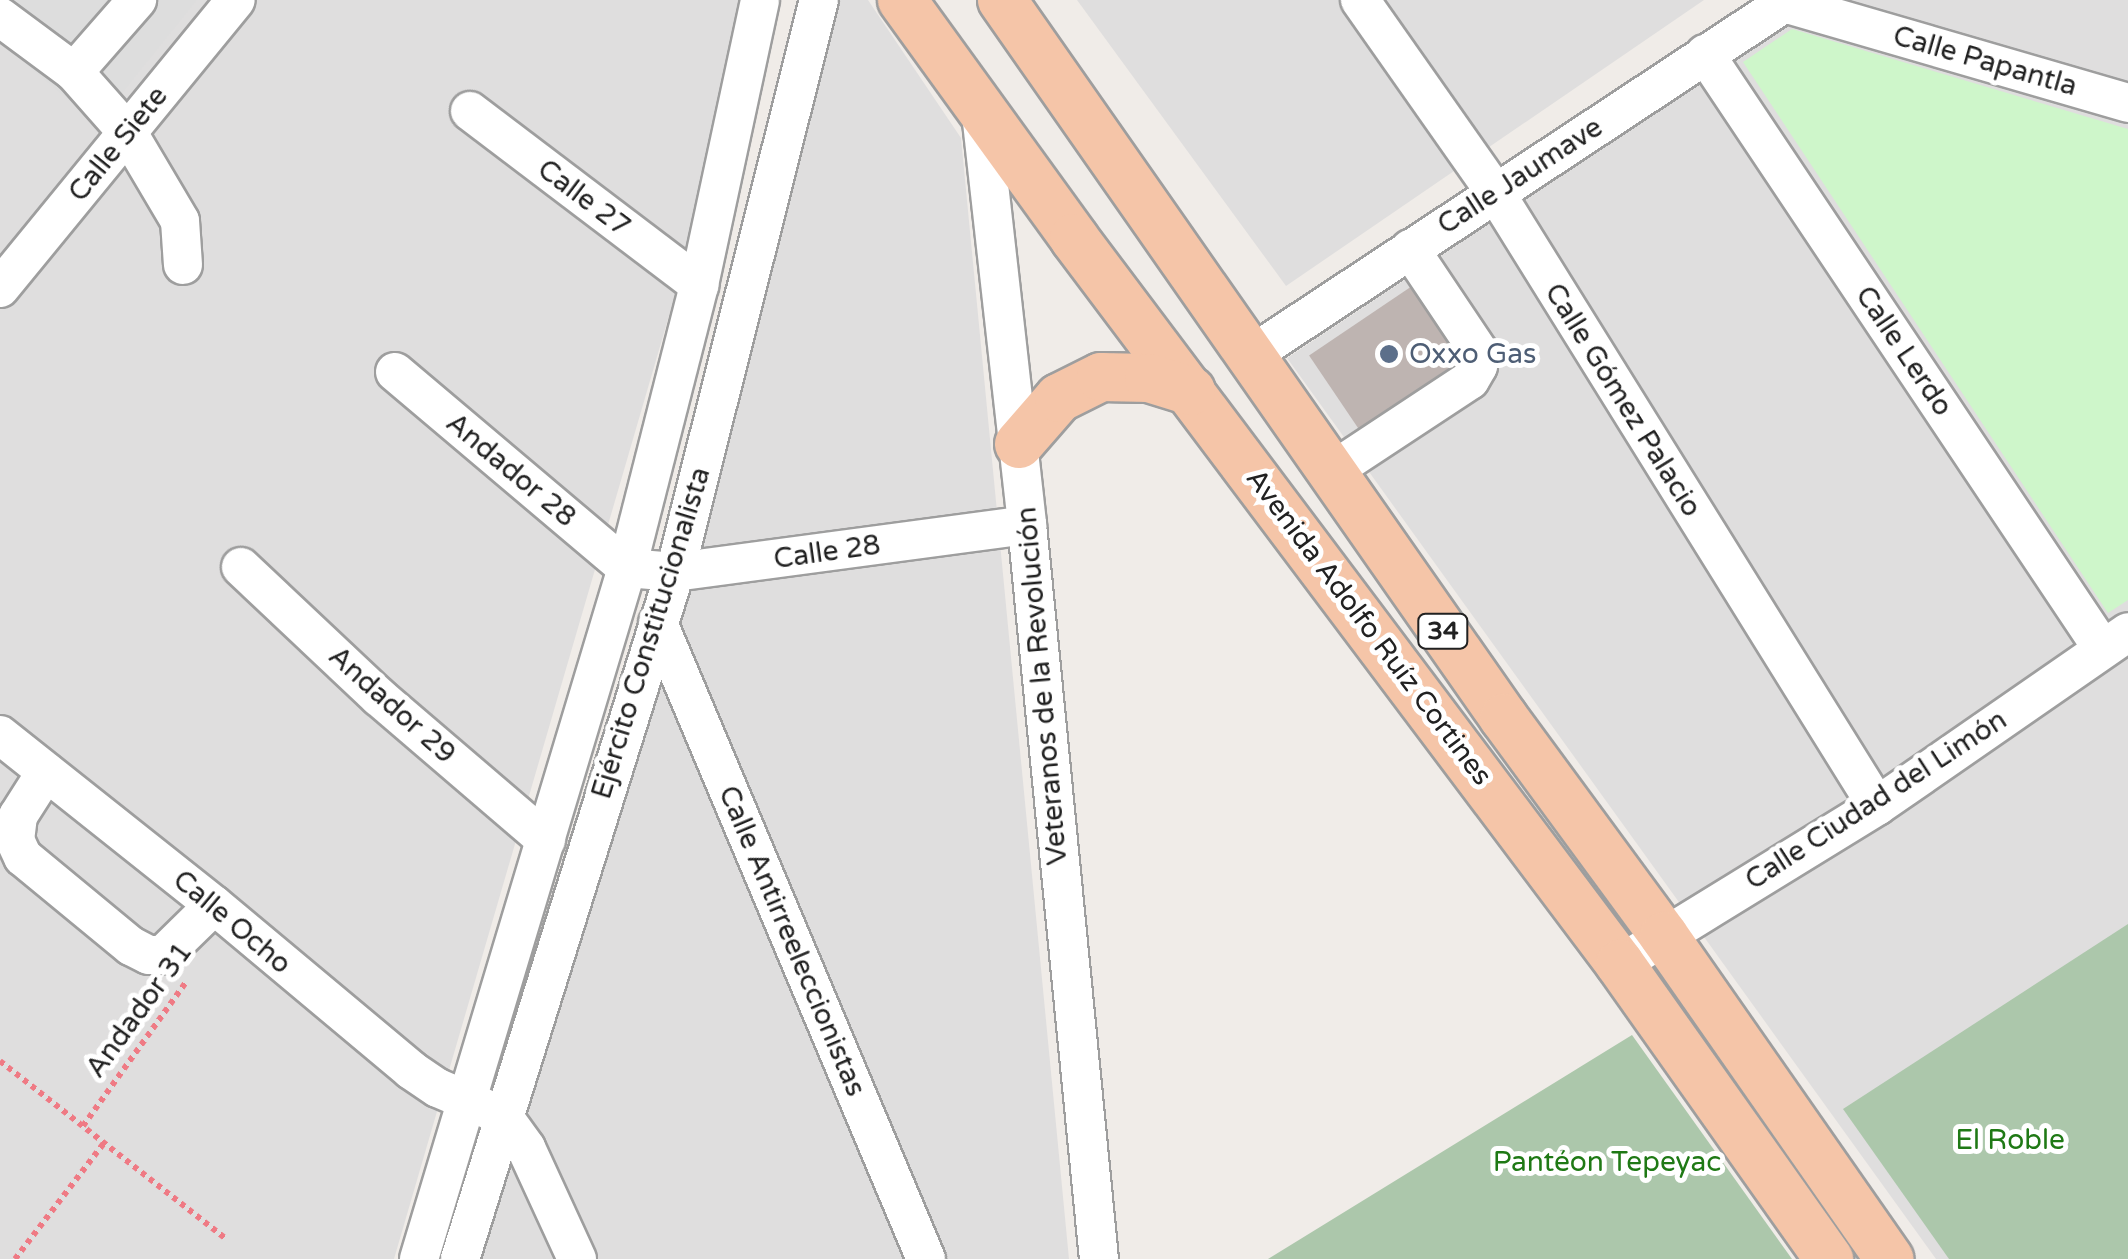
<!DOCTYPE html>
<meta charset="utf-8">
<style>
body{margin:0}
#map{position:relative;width:2128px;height:1259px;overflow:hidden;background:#f0ece8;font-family:"Varela Round",sans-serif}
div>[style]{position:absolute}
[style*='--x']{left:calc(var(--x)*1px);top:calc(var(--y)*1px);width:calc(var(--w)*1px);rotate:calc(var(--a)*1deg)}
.residential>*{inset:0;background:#dfdede}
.cemetery>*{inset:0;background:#acc7ab}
.park>*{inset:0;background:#cef6ca}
.parking>*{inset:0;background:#ddd}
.building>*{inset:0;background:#beb4b1;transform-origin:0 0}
.path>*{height:6px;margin-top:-3px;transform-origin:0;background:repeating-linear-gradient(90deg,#ef7a84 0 5px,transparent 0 10px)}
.roads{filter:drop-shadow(2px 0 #9e9e9e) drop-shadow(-2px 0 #9e9e9e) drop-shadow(0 2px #9e9e9e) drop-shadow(0 -2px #9e9e9e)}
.minor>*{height:38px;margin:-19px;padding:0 19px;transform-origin:19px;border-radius:19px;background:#fff}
.major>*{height:48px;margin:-24px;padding:0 24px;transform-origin:24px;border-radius:24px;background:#f5c5a8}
.dots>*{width:28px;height:28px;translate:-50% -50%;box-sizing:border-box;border:5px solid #fff;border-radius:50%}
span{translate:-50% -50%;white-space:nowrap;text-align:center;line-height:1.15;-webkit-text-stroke:10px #fff;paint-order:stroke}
.shield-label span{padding:2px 8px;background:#fff;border:2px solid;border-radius:8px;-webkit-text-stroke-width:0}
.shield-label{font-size:25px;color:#212121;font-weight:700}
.street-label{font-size:28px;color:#212121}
.service-label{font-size:28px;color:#4e5e75}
.left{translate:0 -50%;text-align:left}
.park-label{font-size:28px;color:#1f7915}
</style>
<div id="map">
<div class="residential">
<div style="clip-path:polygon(0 0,761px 0,394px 1259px,0 1259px)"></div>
<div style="clip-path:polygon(821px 0,868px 0,961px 138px,1069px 1259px,480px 1259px)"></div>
<div style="clip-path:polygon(1077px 0,1704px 0,1286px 286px)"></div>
<div style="clip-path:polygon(1826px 0,2128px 0,2128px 1259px,1936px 1259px,1287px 358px)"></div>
</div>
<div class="cemetery">
<div style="clip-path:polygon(2128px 924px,2128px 1259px,1949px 1259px,1843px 1109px)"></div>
<div style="clip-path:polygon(1632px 1035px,1792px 1259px,1268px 1259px)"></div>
</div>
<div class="park">
<div style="clip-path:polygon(1792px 29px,2128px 129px,2128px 600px,2108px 613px,1743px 62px)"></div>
</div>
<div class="parking">
<div style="clip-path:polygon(0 0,197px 0,97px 124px,0 42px)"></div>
</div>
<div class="building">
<div style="left:1421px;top:280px;width:90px;height:135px;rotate:56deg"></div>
</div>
<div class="path">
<div style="--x:0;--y:1061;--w:288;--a:38.2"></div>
<div style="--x:83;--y:1126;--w:177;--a:-54.4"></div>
<div style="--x:15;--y:1259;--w:146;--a:-52.5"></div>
</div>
<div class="roads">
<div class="minor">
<div style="--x:1360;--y:0;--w:235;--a:54.9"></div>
<div style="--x:1495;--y:192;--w:723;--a:58.11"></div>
<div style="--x:1784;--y:3;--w:358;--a:16.2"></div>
<div style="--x:0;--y:17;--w:92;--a:36.6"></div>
<div style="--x:74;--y:72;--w:81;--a:48.5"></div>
<div style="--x:128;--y:133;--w:102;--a:59.4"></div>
<div style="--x:180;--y:221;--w:44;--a:86.1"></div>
<div style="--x:1705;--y:54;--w:714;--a:56.24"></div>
<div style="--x:74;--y:72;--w:96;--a:-48.8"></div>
<div style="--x:470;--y:111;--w:288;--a:37.2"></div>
<div style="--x:981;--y:113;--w:415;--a:83.6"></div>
<div style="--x:1027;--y:525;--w:738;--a:84.4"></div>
<div style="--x:0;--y:288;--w:372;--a:-50.7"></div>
<div style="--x:1251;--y:355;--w:645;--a:-33.42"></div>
<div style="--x:395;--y:372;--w:304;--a:40.2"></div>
<div style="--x:627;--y:568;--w:48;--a:4.8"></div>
<div style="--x:675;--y:572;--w:355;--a:-7.6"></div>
<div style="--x:1332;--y:471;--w:165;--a:-33.4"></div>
<div style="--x:1470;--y:380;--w:16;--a:-60"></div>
<div style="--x:1478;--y:366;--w:14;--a:-86"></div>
<div style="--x:1479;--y:352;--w:124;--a:-123.8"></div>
<div style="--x:241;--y:567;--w:190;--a:43.3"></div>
<div style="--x:379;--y:697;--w:220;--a:40.6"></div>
<div style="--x:658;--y:623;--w:690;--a:67.15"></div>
<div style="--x:0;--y:735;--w:273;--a:38.5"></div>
<div style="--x:214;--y:905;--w:257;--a:39.9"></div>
<div style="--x:411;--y:1070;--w:32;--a:34"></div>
<div style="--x:438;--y:1088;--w:71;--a:23.3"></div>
<div style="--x:503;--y:1116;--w:39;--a:54"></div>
<div style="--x:526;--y:1148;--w:122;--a:65.3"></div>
<div style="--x:46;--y:772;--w:52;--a:122.5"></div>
<div style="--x:18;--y:816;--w:24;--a:97"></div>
<div style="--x:15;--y:840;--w:19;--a:65"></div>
<div style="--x:23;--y:857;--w:140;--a:39.5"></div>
<div style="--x:131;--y:946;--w:20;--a:27"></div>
<div style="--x:149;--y:955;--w:14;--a:0"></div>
<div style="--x:163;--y:955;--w:71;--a:-44.4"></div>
<div style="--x:1620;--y:964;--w:302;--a:-31.6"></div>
<div style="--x:1877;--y:806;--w:305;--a:-34.7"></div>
<div style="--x:419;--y:1259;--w:722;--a:-73.25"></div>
<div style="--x:627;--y:568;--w:292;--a:-75.7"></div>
<div style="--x:699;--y:285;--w:291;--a:-77.9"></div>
<div style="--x:460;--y:1259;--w:720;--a:-72.62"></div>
<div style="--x:675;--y:572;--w:590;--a:-75.87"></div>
</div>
<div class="major">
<div style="--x:902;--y:0;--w:294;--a:54.1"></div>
<div style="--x:1074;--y:238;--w:908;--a:53.05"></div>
<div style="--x:1620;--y:964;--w:362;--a:54.7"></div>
<div style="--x:1002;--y:0;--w:876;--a:55.04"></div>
<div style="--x:1504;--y:718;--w:270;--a:53.7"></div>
<div style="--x:1664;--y:936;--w:394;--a:55.1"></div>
<div style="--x:1019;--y:444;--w:61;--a:-49"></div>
<div style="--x:1059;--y:398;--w:47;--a:-26.6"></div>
<div style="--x:1101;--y:377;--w:48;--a:1.2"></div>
<div style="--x:1149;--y:378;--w:44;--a:17.2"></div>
</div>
</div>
<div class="dots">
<div style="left:1389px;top:354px;background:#5c6f8a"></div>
</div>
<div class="shield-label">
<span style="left:1443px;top:631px">34</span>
</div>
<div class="street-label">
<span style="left:1985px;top:61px;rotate:16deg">Calle Papantla</span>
<span style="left:118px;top:144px;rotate:-51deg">Calle Siete</span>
<span style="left:1520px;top:176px;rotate:-33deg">Calle Jaumave</span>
<span style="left:584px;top:198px;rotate:37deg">Calle 27</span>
<span style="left:1904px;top:351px;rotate:56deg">Calle Lerdo</span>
<span style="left:1623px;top:400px;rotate:58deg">Calle Gómez Palacio</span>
<span style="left:511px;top:470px;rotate:40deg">Andador 28</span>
<span style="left:827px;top:552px;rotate:-8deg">Calle 28</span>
<span style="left:1369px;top:627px;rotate:53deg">Avenida Adolfo Ruíz Cortines</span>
<span style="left:651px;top:633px;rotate:-73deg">Ejército Constitucionalista</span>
<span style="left:1042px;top:686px;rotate:-95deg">Veteranos de la Revolución</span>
<span style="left:392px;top:705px;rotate:42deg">Andador 29</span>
<span style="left:1876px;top:800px;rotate:-33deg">Calle Ciudad del Limón</span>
<span style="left:232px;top:922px;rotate:40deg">Calle Ocho</span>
<span style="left:792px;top:941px;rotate:67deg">Calle Antirreeleccionistas</span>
<span style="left:139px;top:1010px;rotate:-54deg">Andador 31</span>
</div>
<div class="service-label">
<span class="left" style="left:1409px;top:354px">Oxxo Gas</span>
</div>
<div class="park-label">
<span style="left:2010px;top:1140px">El Roble</span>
<span style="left:1607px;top:1162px">Pantéon Tepeyac</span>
</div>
</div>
